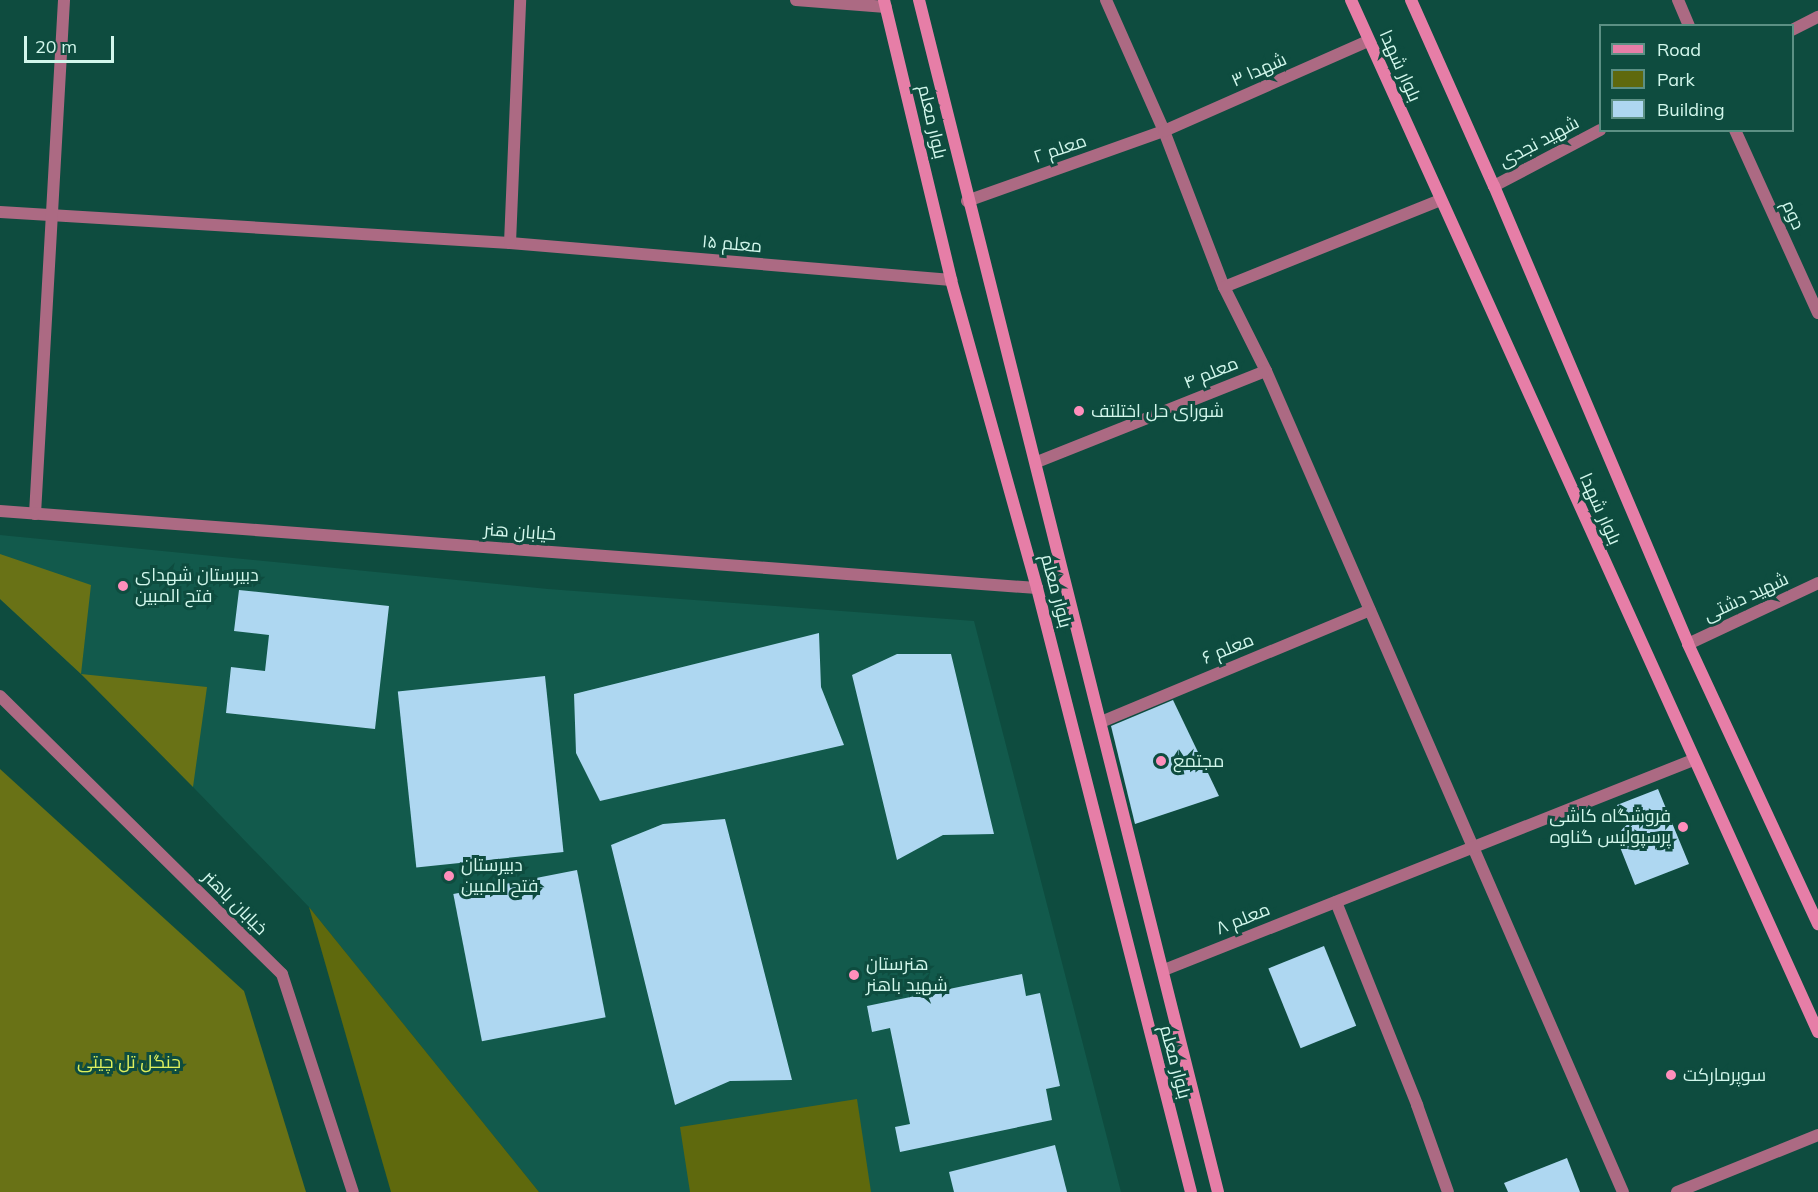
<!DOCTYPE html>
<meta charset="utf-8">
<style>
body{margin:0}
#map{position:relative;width:1818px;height:1192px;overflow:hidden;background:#0e4c3f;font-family:Mulish,Cairo,sans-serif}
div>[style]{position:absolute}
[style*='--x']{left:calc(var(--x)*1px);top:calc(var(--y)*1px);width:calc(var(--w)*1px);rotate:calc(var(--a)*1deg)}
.built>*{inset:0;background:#125a4c}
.green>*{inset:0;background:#5f690d}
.forest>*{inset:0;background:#697216}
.building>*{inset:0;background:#aed7f1;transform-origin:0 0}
.minor>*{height:12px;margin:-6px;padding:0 6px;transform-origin:6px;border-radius:6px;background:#ac6a83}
.tertiary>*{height:12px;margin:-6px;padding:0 6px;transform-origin:6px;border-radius:6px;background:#ac6a83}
.secondary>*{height:12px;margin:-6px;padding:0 6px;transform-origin:6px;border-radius:6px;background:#e67ea7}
.dots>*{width:16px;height:16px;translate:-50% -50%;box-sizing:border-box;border:3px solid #0e4c3f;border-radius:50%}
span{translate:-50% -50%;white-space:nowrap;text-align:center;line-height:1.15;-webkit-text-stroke:6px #0e4c3f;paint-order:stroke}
.street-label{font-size:18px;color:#d2f7ec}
.poi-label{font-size:18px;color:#d2f7ec}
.left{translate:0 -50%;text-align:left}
.right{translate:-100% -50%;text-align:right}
.park-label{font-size:18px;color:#def05d}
.legend{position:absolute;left:1599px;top:24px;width:195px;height:108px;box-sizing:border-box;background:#0e4c3f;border:2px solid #5c9084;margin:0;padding:8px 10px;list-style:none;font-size:18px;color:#d2f7ec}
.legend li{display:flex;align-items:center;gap:12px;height:30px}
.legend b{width:30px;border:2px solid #5c9084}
.scale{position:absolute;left:24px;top:36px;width:90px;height:27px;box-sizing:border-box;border:3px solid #d2f7ec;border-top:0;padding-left:8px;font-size:18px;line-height:21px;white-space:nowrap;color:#d2f7ec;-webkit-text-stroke:4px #0e4c3f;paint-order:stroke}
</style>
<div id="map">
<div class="built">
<div style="clip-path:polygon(0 535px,548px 589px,974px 621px,1121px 1192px,539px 1192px,309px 907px,110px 701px,0 599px)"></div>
</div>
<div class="green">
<div style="clip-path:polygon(309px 907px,539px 1192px,391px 1192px)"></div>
<div style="clip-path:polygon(857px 1099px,871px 1192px,690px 1192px,680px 1127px)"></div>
</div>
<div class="forest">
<div style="clip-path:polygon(0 554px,91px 585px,81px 674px,207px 687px,193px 787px,81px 674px,0 599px)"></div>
<div style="clip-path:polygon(0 769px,244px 991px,306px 1192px,0 1192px)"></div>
</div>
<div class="building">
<div style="clip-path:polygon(239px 590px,389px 606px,375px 729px,226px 713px,231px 667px,265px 671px,269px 635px,234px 631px)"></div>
<div style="clip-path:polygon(819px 633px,821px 687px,844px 745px,600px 801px,576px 753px,574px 694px)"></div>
<div style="clip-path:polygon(897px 654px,951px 654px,994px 834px,943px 835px,897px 860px,852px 675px)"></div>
<div style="left:545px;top:676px;width:177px;height:148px;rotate:84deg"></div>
<div style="clip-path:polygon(1173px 700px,1219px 796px,1135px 824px,1111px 726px)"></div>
<div style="clip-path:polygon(1658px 789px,1689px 864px,1635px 885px,1616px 837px,1625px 826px,1617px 805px)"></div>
<div style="clip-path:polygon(725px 819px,792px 1080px,730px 1081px,675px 1105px,611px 845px,663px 824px)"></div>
<div style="left:577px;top:870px;width:150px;height:126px;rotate:79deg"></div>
<div style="left:1324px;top:946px;width:86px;height:60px;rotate:68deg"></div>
<div style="clip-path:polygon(1022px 974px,1026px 996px,1040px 993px,1060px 1086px,1046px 1089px,1052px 1120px,900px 1152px,895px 1127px,910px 1124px,890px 1028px,872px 1032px,867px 1006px)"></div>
<div style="clip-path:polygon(1055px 1145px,1067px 1192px,954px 1192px,949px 1172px)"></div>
<div style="clip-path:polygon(1567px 1158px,1580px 1192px,1508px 1192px,1504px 1183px)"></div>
</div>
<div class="minor">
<div style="--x:796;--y:0;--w:90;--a:4.4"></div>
<div style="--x:1106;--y:0;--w:143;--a:66.1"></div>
<div style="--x:1164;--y:131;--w:167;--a:69"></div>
<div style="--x:1224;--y:287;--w:94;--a:63.4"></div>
<div style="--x:1266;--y:371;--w:895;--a:66.5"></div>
<div style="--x:1678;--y:0;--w:28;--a:67"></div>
<div style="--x:1792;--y:30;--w:29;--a:-27"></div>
<div style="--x:1735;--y:130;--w:201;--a:65.6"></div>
<div style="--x:1494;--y:186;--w:120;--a:-27.8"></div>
<div style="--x:967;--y:201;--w:209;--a:-19.6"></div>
<div style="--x:1164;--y:131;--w:223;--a:-23.8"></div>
<div style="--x:0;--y:212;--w:511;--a:3.48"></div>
<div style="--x:510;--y:243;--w:443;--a:4.8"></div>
<div style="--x:510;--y:243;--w:243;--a:-87.6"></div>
<div style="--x:1224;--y:287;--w:233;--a:-21.9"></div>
<div style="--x:1037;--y:462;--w:246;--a:-21.7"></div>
<div style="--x:35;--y:514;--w:515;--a:-86.77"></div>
<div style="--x:1688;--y:644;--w:144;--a:-25.1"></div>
<div style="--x:1101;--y:722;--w:291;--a:-22.6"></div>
<div style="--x:1336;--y:902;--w:219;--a:68.2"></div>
<div style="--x:1417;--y:1105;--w:92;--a:70.4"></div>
<div style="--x:1164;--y:970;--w:569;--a:-21.65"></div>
<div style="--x:1677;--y:1192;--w:152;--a:-22"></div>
</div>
<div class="tertiary">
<div style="--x:0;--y:511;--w:1040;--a:4.25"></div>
<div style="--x:0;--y:696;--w:396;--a:44.6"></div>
<div style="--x:282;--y:974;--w:229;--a:72"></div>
</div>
<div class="secondary">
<div style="--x:884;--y:0;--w:288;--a:76.5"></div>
<div style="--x:951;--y:280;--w:320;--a:74.4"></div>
<div style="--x:1037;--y:588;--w:623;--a:75.7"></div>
<div style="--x:919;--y:0;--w:1229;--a:75.92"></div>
<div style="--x:1351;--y:0;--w:1133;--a:65.65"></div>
<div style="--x:1411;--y:0;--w:204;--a:66"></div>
<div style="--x:1494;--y:186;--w:497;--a:67"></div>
<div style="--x:1688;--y:644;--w:309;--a:65.1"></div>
</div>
<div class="dots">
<div style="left:1079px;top:411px;background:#ff8ebb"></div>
<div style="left:123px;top:586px;background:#ff8ebb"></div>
<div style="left:1161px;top:761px;background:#ff8ebb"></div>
<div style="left:1683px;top:827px;background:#ff8ebb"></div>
<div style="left:449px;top:876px;background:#ff8ebb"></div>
<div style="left:854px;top:975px;background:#ff8ebb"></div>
<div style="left:1671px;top:1075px;background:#ff8ebb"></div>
</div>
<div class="street-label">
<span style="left:1400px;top:66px;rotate:66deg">بلوار شهدا</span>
<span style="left:1259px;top:70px;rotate:-24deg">شهدا ۳</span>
<span style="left:932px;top:122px;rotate:77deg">بلوار معلم</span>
<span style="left:1539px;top:142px;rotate:-28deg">شهید نجدی</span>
<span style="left:1060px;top:149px;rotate:-19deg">معلم ۲</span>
<span style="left:1793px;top:215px;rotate:66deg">دوم</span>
<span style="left:732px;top:244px;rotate:5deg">معلم ۱۵</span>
<span style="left:1211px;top:373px;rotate:-22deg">معلم ۴</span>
<span style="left:1600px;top:509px;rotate:66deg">بلوار شهدا</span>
<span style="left:520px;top:532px;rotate:4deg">خیابان هنر</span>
<span style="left:1056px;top:591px;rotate:75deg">بلوار معلم</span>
<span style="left:1746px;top:597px;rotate:-25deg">شهید دشتی</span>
<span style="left:1228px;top:649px;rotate:-22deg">معلم ۶</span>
<span style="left:235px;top:903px;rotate:45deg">خیابان باهنر</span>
<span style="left:1243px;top:919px;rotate:-22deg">معلم ۸</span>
<span style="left:1175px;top:1062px;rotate:75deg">بلوار معلم</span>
</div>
<div class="poi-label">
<span class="left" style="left:1091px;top:411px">شورای حل اختلتف</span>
<span class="left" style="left:135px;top:586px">دبیرستان شهدای<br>فتح المبین</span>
<span class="left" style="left:1173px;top:761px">مجتمع</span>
<span class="right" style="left:1671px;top:827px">فروشگاه کاشی<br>پرسپولیس گناوه</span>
<span class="left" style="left:461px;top:876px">دبیرستان<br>فتح المبین</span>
<span class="left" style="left:866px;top:975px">هنرستان<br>شهید باهنر</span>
<span class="left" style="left:1683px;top:1075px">سوپرمارکت</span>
</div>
<div class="park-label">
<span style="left:129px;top:1062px">جنگل تل چیتی</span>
</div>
<ul class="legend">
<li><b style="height:8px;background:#e67ea7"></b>Road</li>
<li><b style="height:16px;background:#5f690d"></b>Park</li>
<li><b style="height:16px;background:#aed7f1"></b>Building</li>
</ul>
<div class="scale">20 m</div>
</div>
